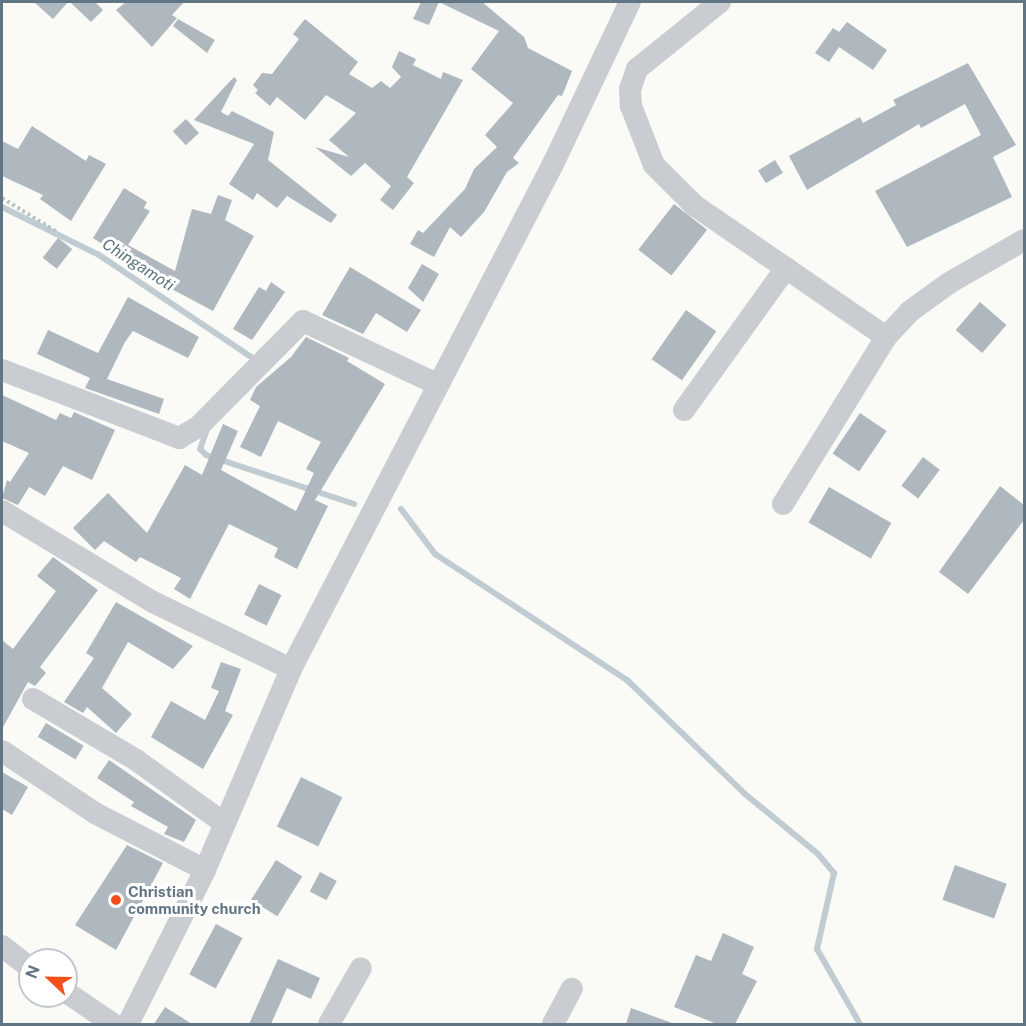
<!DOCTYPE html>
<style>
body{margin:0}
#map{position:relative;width:1026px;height:1026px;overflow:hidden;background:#fafaf7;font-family:"Public Sans",sans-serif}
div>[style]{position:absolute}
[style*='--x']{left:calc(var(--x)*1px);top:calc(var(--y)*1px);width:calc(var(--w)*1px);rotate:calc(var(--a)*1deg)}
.stream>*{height:6px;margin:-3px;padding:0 3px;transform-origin:3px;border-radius:3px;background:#c0ccd1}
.building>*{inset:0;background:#afb8bf;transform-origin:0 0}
.path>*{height:4px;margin-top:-2px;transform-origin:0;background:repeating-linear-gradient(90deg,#c0c3c5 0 3px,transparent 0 6px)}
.minor>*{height:22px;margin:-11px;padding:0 11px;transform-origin:11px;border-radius:11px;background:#c9cdd1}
.dots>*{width:16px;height:16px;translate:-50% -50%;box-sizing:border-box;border:3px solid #fff;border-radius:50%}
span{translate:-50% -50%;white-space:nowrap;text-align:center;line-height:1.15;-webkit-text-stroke:6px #fff;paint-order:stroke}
.poi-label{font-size:15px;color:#627585;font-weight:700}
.left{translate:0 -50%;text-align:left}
.water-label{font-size:16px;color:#5d757e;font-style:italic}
.frame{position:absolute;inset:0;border:3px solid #627585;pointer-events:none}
.north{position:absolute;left:18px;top:948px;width:60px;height:60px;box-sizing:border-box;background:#fff;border:2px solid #c0c8ce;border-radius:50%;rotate:292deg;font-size:16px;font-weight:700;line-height:24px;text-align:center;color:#627585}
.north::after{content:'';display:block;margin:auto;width:21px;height:27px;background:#f3501e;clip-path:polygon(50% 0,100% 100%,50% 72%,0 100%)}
</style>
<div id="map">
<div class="stream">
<div style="--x:2;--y:207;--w:108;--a:26.3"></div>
<div style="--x:99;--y:255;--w:185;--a:33.8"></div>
<div style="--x:207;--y:429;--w:21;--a:109"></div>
<div style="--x:200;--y:449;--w:8;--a:45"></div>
<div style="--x:206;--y:455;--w:156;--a:18.3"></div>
<div style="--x:401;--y:509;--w:56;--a:52.9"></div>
<div style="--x:435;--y:554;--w:230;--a:33.3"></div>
<div style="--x:627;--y:680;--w:164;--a:44"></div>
<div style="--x:745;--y:794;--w:94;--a:39.4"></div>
<div style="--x:818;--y:854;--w:25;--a:50"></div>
<div style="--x:834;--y:873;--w:78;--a:102.6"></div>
<div style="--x:817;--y:949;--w:86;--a:60.2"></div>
</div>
<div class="building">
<div style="clip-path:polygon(34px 2px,68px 2px,53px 19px)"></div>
<div style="clip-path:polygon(70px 2px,95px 2px,103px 10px,91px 22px)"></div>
<div style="clip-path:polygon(126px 2px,184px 2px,172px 15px,177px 18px,152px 47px,116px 10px)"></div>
<div style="clip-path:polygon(421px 2px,439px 2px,429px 25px,413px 19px)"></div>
<div style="clip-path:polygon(439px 2px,482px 2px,524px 37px,528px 48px,572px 71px,562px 96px,558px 95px,513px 158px,519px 163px,507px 172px,484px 212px,461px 237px,450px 227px,434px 257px,410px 244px,418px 230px,423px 233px,465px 189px,474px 169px,497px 147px,485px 135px,513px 103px,471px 69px,499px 31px)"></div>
<div style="clip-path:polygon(178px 19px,215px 40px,207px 53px,173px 26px)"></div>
<div style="clip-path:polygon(305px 19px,358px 62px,349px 74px,372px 88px,381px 81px,390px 88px,401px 77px,392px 67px,399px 51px,416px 59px,413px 65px,441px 79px,443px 72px,463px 80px,407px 177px,414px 183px,393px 210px,380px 200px,391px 186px,365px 163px,351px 176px,315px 147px,349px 157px,329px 140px,356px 113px,326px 95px,305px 120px,277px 97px,270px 106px,255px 93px,258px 90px,253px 85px,262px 73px,272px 74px,299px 39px,293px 34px)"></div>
<div style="clip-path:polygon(847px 22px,887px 50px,873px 70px,839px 47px,829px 62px,815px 53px,833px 28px,839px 32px)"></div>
<div style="clip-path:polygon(968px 63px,1016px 145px,993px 157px,1012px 197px,907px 247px,875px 191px,981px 135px,965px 104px,921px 128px,919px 124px,807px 190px,789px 156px,860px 117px,863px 123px,896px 105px,893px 100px)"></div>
<div style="clip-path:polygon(234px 77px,237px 80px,221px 112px,228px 116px,232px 111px,274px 132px,268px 160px,337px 215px,331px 223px,287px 196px,277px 208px,257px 193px,253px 200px,229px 184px,254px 144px,194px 120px)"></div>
<div style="left:186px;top:119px;width:19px;height:18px;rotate:47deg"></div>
<div style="clip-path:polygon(32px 126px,86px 161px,89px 155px,106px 164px,71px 221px,40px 199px,43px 195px,2px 176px,2px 141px,18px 149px)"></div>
<div style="left:775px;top:160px;width:15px;height:20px;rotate:58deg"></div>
<div style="clip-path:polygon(124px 188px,147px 202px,144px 208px,150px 211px,128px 245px,175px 271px,192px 209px,211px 214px,218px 195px,232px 200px,225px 220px,254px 236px,213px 311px,134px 269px,136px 266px,93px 238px)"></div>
<div style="left:674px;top:204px;width:42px;height:58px;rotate:38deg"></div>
<div style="left:58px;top:238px;width:18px;height:25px;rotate:38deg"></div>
<div style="clip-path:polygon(422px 264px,439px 274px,423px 302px,408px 288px)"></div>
<div style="clip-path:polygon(350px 267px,421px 310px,407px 332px,376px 313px,363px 334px,322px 315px)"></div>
<div style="clip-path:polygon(271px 282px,285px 292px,252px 340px,233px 329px,259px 287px,266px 291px)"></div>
<div style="clip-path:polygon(128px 297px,199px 337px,188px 358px,133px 331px,125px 342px,107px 379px,164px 399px,159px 414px,85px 388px,90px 378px,37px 354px,48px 330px,98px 353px)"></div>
<div style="left:980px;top:302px;width:35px;height:37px;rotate:41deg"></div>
<div style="left:686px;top:310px;width:37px;height:60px;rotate:35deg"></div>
<div style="clip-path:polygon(306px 337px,349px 358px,347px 361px,385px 384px,315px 500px,328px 506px,297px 569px,274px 557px,278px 548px,229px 524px,190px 599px,174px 589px,181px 578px,140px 557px,136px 562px,104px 541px,95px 550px,73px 528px,108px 493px,147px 533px,185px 465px,202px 475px,223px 424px,238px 431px,221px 470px,296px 511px,314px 473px,306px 469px,321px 442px,278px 421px,261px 457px,240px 447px,260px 406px,250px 400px,256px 387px,291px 357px)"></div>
<div style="clip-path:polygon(2px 395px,56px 420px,60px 413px,71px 418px,74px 412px,115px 430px,92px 480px,63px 466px,45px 496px,29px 487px,18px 505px,2px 498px,7px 480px,10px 482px,29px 453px,2px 441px)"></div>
<div style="left:860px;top:413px;width:32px;height:49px;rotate:34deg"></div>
<div style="left:923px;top:457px;width:21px;height:36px;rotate:37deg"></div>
<div style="clip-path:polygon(1000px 486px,1024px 505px,1024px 520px,968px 594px,939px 572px)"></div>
<div style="left:829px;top:487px;width:72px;height:41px;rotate:30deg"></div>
<div style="clip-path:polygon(53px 557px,98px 590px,40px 667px,46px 673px,35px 686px,28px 682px,2px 729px,2px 640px,13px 649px,56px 591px,37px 576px)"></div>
<div style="left:259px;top:584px;width:25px;height:34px;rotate:26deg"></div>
<div style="clip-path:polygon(116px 602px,193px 646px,173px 669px,128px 642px,102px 688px,132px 714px,116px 733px,87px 707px,83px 713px,64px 702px,94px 658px,86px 653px)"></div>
<div style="clip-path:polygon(221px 662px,241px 669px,225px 711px,233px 715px,203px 769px,151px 737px,171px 701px,205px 720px,219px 691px,211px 688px)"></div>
<div style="left:46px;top:723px;width:44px;height:16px;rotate:31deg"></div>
<div style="clip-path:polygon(109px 760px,196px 820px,184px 842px,164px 834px,168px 827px,131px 806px,134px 802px,97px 778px)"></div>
<div style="clip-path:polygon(2px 772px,28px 787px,12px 815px,2px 809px)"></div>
<div style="left:301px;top:777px;width:46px;height:55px;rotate:26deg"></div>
<div style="clip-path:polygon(127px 845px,163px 863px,116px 950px,75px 925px)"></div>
<div style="left:276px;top:860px;width:31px;height:47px;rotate:32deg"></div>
<div style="left:955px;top:865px;width:55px;height:37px;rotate:20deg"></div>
<div style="left:320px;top:872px;width:19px;height:22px;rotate:28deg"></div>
<div style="left:216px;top:924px;width:30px;height:57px;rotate:28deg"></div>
<div style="clip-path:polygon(723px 933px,754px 947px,742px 974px,757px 981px,735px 1024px,717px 1024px,674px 1007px,696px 955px,711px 961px)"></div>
<div style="clip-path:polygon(278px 959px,320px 978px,311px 999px,287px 988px,271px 1024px,249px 1024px)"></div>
<div style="clip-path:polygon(165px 1007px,192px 1024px,154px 1024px)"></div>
<div style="clip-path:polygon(631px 1008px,672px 1023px,671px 1024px,626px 1024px)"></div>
</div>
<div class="path">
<div style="--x:2;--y:198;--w:65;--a:31.7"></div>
</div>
<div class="minor">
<div style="--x:720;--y:2;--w:107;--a:141.1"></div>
<div style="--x:637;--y:69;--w:21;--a:109"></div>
<div style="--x:630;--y:89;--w:17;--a:87"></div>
<div style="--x:631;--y:106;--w:63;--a:68.7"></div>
<div style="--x:654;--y:165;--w:57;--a:45"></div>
<div style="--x:694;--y:205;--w:233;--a:34.5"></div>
<div style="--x:886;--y:337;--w:34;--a:-47"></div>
<div style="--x:909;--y:312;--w:49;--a:-35.9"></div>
<div style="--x:949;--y:283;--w:86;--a:-29.8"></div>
<div style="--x:2;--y:370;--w:190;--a:21"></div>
<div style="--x:179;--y:438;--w:22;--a:-30"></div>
<div style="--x:198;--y:427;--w:149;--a:-45.3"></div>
<div style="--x:303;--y:321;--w:148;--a:25.2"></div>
<div style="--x:684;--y:410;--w:175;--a:-54.3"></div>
<div style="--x:783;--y:504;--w:196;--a:-58.3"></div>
<div style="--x:2;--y:511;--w:176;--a:31.1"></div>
<div style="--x:153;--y:602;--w:153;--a:25.9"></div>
<div style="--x:33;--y:699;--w:120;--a:30.6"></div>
<div style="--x:136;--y:760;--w:108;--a:35.6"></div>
<div style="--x:2;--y:751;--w:112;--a:33.7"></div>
<div style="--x:95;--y:813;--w:124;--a:27.4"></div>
<div style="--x:2;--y:946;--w:36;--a:38"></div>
<div style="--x:66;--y:992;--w:57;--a:34.2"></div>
<div style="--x:128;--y:1024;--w:172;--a:-63.4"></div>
<div style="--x:205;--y:870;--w:219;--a:-66.8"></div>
<div style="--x:291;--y:669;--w:569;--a:-62.58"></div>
<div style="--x:553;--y:164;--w:179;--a:-64.6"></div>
<div style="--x:329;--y:1024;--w:64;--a:-60.3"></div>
<div style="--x:553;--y:1024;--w:40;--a:-62"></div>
</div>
<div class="dots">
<div style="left:116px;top:900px;background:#f3501e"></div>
</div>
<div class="poi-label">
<span class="left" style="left:128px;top:900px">Christian<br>community church</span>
</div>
<div class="water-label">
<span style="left:138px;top:265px;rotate:33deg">Chingamoti</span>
</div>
<div class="frame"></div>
<div class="north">N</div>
</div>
